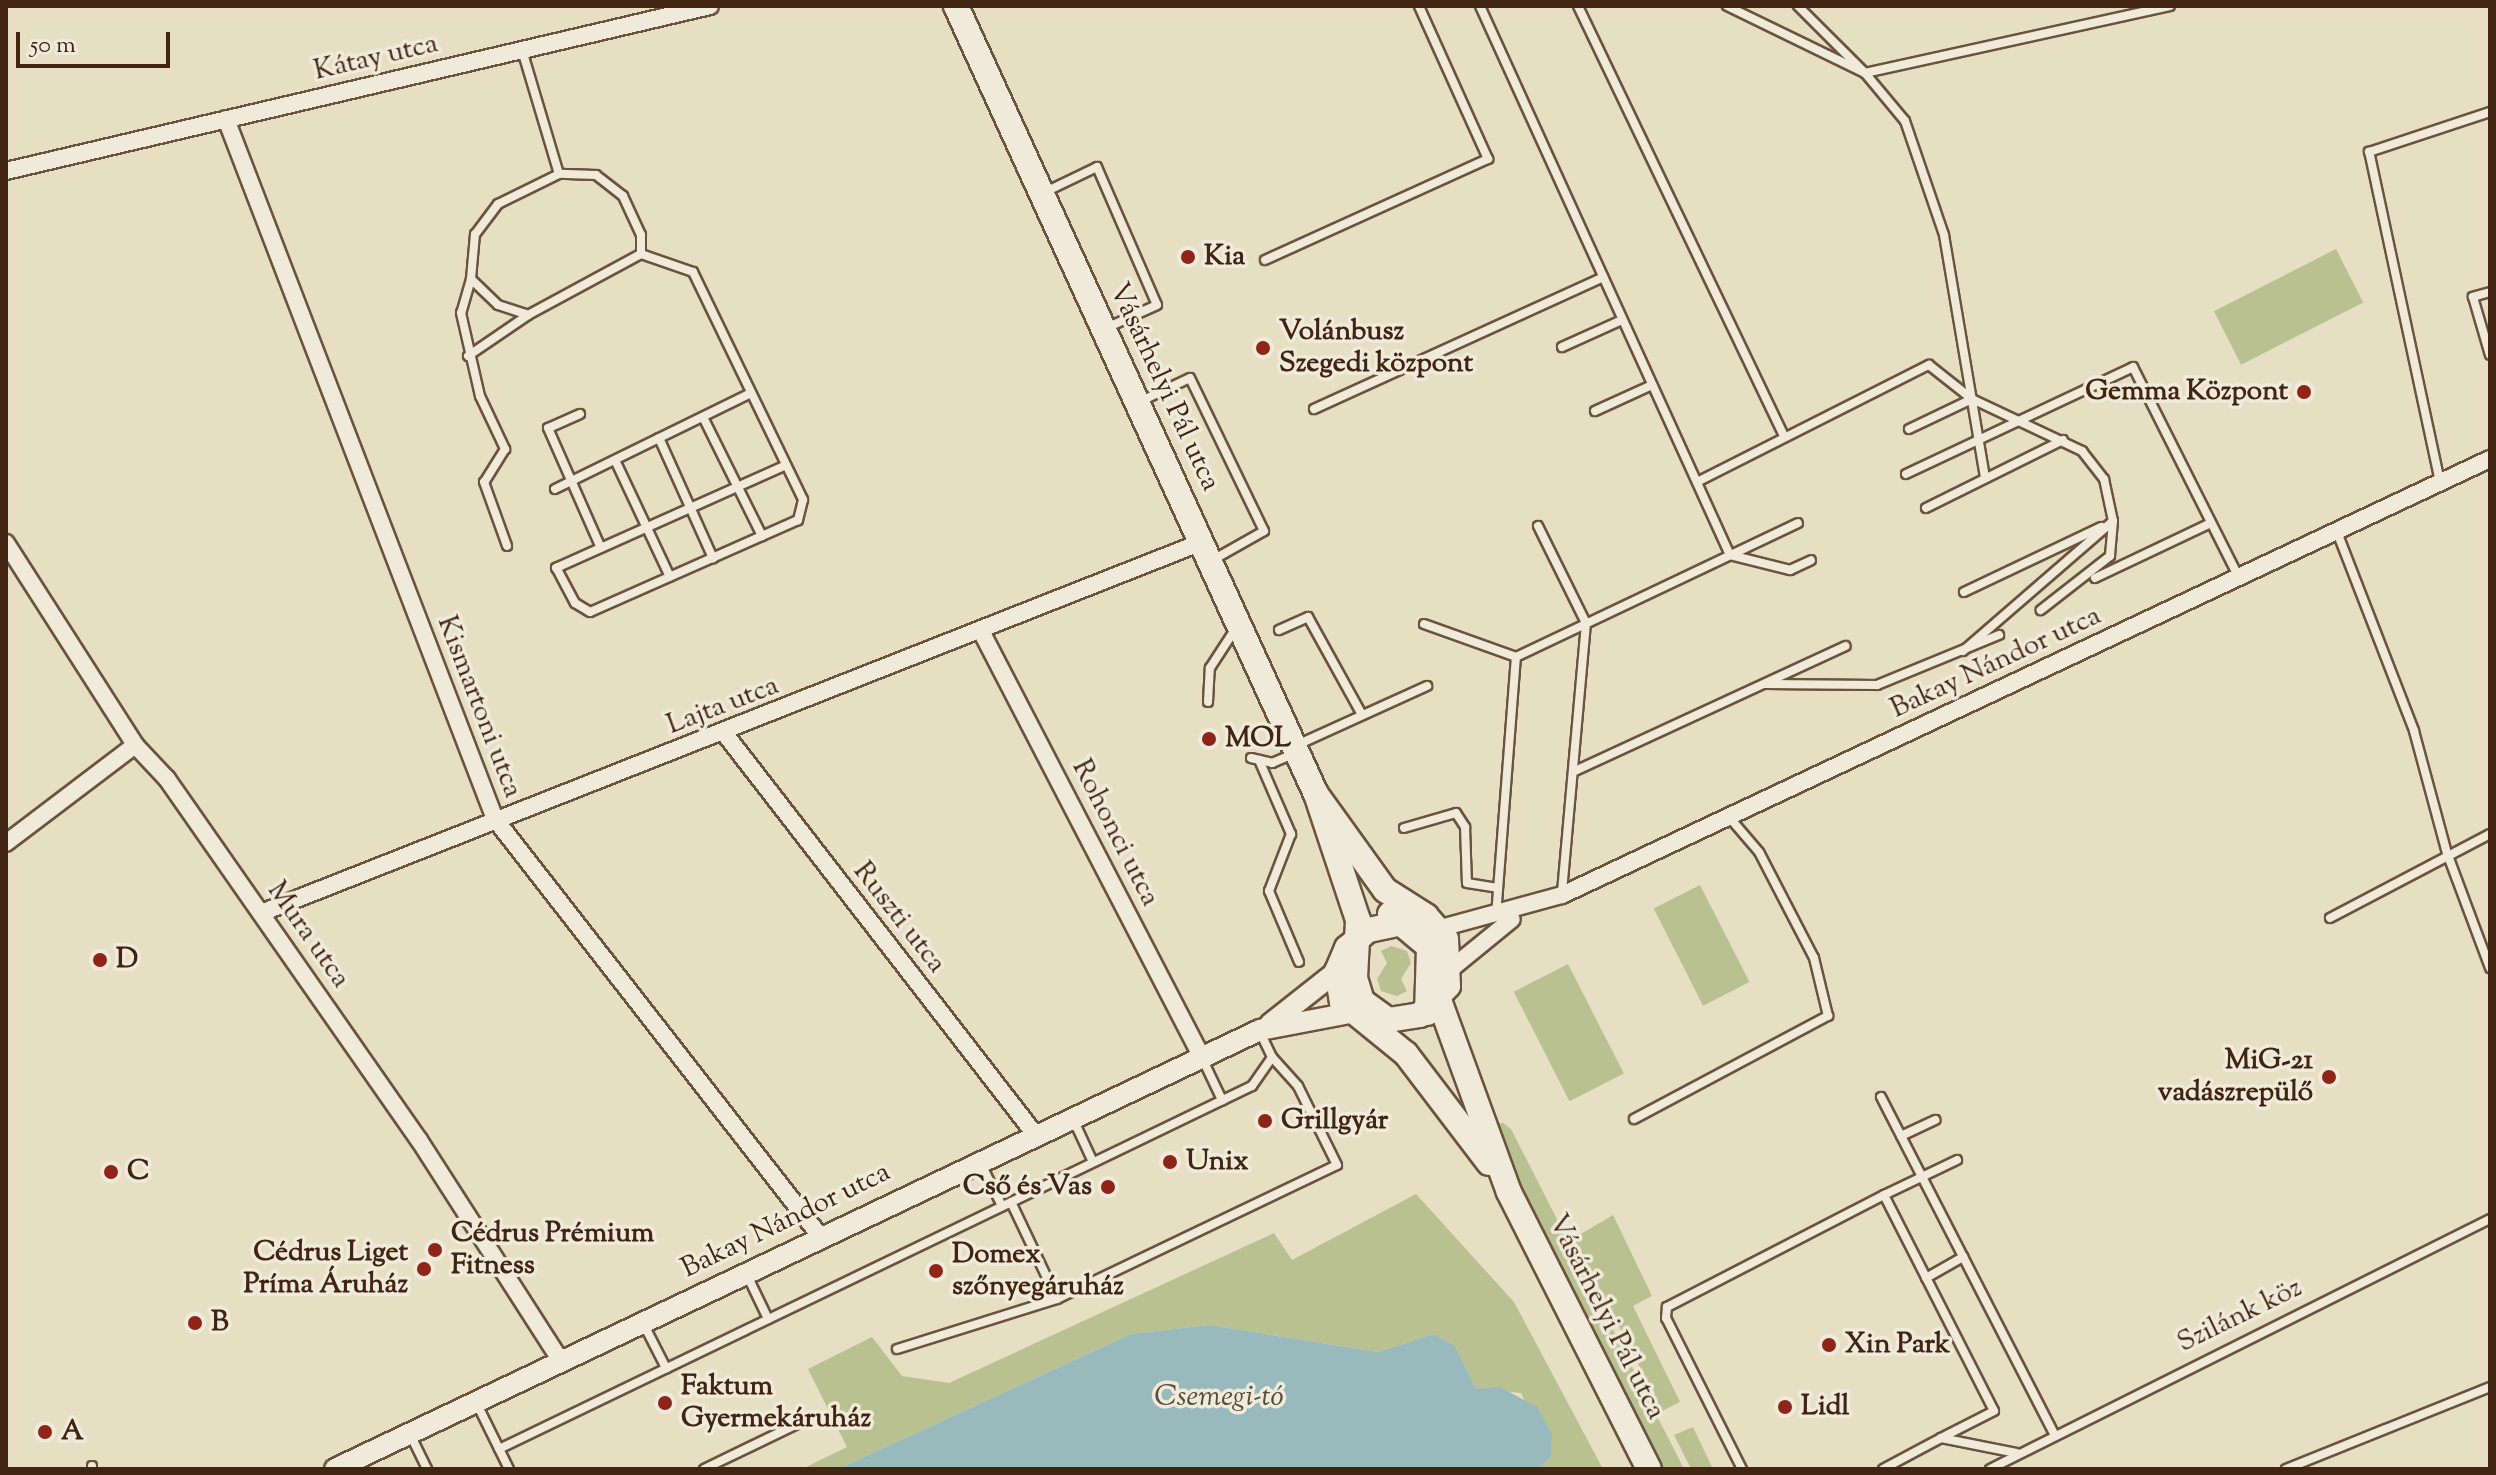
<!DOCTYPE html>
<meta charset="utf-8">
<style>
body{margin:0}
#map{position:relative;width:2496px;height:1475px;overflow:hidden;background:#e6dfc4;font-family:"Sorts Mill Goudy",serif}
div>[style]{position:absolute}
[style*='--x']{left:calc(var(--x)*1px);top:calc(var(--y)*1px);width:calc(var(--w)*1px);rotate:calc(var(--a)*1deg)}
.green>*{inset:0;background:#b9c191;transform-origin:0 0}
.water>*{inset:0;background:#99babd}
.roads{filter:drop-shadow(2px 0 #6b533e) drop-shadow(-2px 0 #6b533e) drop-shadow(0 2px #6b533e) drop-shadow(0 -2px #6b533e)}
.service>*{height:8px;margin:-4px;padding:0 4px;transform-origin:4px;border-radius:4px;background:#efead9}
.minor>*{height:16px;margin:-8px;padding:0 8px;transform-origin:8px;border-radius:8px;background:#efead9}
.tertiary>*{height:20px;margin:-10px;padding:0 10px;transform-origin:10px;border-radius:10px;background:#efead9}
.secondary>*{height:24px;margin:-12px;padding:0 12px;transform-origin:12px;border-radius:12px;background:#efead9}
.dots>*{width:22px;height:22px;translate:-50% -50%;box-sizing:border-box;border:4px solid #efead9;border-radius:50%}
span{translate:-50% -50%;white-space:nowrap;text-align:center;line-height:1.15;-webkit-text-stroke:7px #efead9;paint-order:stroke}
.street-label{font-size:28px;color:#422412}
.poi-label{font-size:28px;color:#422412;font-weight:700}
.left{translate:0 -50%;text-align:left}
.right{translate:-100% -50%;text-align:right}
.water-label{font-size:30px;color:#584a3d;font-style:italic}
.frame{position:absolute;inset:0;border:8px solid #422412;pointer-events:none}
.scale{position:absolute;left:16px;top:32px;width:154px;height:36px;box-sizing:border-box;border:4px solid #422412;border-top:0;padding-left:10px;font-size:24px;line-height:28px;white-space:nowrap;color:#422412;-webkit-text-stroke:6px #efead9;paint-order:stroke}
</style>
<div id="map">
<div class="green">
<div style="left:2336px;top:249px;width:60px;height:137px;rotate:63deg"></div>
<div style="left:1700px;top:885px;width:109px;height:52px;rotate:63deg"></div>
<div style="clip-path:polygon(1391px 946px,1407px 951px,1411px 963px,1401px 979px,1407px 991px,1397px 996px,1381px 991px,1377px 979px,1387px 963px,1381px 951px)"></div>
<div style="left:1568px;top:964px;width:123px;height:61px;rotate:63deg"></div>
<div style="clip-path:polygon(1503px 1123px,1511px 1129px,1684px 1469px,1660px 1469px,1513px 1180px,1492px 1124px)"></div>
<div style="clip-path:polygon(1416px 1194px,1514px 1302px,1603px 1469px,1538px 1469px,1551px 1457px,1521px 1393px,1476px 1389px,1455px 1346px,1434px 1334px,1378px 1352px,1209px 1325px,1131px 1334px,838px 1469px,802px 1469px,847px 1447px,808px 1369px,872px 1337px,902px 1376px,949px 1383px,1274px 1233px,1292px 1260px)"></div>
<div style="clip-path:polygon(1613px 1215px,1652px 1296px,1633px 1306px,1680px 1402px,1662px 1411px,1574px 1238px)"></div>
<div style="clip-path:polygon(1693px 1427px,1713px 1469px,1691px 1469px,1674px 1435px)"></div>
</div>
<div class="water">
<div style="clip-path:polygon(1209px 1325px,1378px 1352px,1434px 1334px,1455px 1346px,1476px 1389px,1500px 1387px,1537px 1407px,1552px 1434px,1551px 1457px,1538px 1469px,838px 1469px,1131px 1334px)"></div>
</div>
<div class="roads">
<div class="service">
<div style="--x:1480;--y:6;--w:603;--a:65.52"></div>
<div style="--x:1730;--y:555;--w:62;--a:14"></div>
<div style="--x:1790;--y:570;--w:23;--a:-25"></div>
<div style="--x:1578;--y:6;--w:477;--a:64.4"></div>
<div style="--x:1727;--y:6;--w:153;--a:25.9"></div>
<div style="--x:1865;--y:73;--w:62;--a:50.2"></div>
<div style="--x:1905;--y:121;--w:120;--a:71.1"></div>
<div style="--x:1944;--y:235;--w:246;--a:80.4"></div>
<div style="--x:1798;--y:6;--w:95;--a:45"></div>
<div style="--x:1865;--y:73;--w:312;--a:-12.4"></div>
<div style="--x:522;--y:50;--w:129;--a:73.4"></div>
<div style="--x:559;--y:174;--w:68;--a:153.8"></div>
<div style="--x:498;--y:204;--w:38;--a:127"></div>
<div style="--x:475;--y:234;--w:45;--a:95.1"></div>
<div style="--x:471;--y:279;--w:37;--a:44"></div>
<div style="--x:498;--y:305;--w:32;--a:18"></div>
<div style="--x:528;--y:315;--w:128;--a:-28.4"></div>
<div style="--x:641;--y:254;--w:19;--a:-90"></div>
<div style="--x:641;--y:235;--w:43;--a:-114.8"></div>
<div style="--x:623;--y:196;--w:34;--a:-142"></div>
<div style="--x:596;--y:175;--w:37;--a:-178"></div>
<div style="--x:1043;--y:193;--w:60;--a:-25.7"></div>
<div style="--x:1097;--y:167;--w:150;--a:66.5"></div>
<div style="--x:1157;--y:305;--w:56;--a:155.7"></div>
<div style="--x:641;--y:254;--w:55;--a:19.1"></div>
<div style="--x:693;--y:272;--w:253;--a:64.2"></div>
<div style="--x:803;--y:500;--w:21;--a:104"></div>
<div style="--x:798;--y:520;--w:227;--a:156.1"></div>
<div style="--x:590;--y:612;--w:17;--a:-149"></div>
<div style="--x:575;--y:603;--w:40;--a:-118"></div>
<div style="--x:556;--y:568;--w:252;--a:-24.1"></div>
<div style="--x:1265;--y:260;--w:245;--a:-24.4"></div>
<div style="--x:1488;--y:159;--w:168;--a:-114.3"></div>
<div style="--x:471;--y:279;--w:35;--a:106"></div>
<div style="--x:461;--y:313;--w:85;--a:77.1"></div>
<div style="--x:480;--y:396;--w:59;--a:64.7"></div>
<div style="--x:505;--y:449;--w:39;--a:122"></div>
<div style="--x:484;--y:482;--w:68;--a:70.2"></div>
<div style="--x:2490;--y:292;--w:18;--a:164"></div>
<div style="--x:2473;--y:297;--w:60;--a:73.7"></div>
<div style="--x:1562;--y:347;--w:66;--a:-24.2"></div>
<div style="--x:468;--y:356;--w:73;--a:-34.3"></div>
<div style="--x:1139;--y:402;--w:56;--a:-25.2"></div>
<div style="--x:1190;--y:378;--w:170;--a:64.2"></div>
<div style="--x:1264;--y:531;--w:61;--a:150.5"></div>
<div style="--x:1314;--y:409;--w:318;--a:-24.5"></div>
<div style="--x:1595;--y:411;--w:63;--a:-24.5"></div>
<div style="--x:580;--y:414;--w:35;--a:156"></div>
<div style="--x:548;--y:428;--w:131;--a:66.2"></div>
<div style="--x:703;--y:417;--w:133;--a:63.6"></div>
<div style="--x:1909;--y:429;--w:70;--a:-25.5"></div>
<div style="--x:659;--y:438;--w:132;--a:65.8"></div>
<div style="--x:615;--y:460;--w:129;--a:64.8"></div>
<div style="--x:1906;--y:474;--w:251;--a:-25.2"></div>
<div style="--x:2133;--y:367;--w:236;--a:63.3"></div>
<div style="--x:1697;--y:482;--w:260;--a:-26.8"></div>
<div style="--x:1929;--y:365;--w:55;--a:38.3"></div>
<div style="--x:1972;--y:399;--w:122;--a:25.3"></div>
<div style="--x:2082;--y:451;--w:36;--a:52"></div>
<div style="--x:2104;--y:479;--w:43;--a:77.9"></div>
<div style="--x:2113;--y:521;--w:35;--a:95"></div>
<div style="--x:2110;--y:556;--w:88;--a:142"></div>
<div style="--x:2440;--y:482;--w:338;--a:-102.1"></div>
<div style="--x:2369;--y:152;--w:127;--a:-18.3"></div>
<div style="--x:555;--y:489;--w:218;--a:-26.1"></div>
<div style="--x:1926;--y:508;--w:153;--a:-26.4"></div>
<div style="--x:1538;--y:526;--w:108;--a:63.7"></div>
<div style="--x:1586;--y:623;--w:272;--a:95.1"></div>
<div style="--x:2337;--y:532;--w:213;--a:68.8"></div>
<div style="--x:2414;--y:731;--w:126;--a:74.9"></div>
<div style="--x:2447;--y:853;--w:123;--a:69.5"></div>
<div style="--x:2095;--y:578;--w:128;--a:-25.4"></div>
<div style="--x:1964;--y:592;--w:152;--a:-25.4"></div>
<div style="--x:1424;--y:624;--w:98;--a:19.7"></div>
<div style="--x:1516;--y:657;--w:312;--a:-25.4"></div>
<div style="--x:1279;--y:630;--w:32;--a:-24"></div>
<div style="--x:1308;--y:617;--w:112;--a:61.1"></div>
<div style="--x:1963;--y:651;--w:198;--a:-40.9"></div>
<div style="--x:1766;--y:684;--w:111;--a:0.5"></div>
<div style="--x:1877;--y:685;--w:132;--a:-22.3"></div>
<div style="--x:1208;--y:702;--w:34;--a:-87"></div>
<div style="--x:1210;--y:668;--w:48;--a:-57"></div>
<div style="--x:1297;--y:745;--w:143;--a:-24.4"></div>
<div style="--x:1251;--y:758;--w:22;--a:13"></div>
<div style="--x:1272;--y:763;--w:26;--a:-23"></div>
<div style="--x:1259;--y:760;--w:81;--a:66.6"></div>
<div style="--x:1291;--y:834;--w:61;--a:111.1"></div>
<div style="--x:1269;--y:891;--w:77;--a:67.1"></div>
<div style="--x:1575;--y:771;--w:298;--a:-24.8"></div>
<div style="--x:1404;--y:828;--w:54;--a:-16.1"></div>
<div style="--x:1456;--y:813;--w:17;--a:57"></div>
<div style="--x:1465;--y:827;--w:56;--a:88"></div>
<div style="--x:1467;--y:883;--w:31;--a:9"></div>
<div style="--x:1496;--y:916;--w:260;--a:-85.6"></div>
<div style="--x:2330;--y:918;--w:181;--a:-27.7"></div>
<div style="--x:1202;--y:1058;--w:47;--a:64.5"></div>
<div style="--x:1881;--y:1097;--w:379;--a:62.8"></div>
<div style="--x:1073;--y:1119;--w:47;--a:65.1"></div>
<div style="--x:1634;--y:1119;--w:220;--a:-28"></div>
<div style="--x:1828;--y:1016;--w:60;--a:-103.6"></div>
<div style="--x:1814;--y:958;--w:119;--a:-117.4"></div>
<div style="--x:1759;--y:852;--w:45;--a:-130.5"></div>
<div style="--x:1901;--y:1136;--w:38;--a:-25"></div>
<div style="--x:981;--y:1164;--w:47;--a:63.4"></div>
<div style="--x:1884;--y:1195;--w:81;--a:-25.6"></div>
<div style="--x:1011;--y:1202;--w:107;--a:64.6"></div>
<div style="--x:746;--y:1273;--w:51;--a:64.4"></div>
<div style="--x:1926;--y:1278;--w:43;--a:-29.6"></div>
<div style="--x:643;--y:1323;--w:51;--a:62.9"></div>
<div style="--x:897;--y:1349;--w:168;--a:-17.4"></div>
<div style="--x:1057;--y:1299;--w:310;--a:-25.6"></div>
<div style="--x:1337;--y:1165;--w:88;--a:-116.3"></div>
<div style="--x:1298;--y:1086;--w:39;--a:-132"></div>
<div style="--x:476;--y:1402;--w:75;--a:63.8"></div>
<div style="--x:410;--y:1434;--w:39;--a:64"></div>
<div style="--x:499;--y:1449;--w:836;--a:-25.74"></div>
<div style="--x:1252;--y:1086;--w:35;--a:-55"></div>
<div style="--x:1272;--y:1057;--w:28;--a:-116"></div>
<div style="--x:92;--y:1466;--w:3;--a:90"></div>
<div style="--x:704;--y:1469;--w:101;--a:-25.8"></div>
<div style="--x:1742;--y:1469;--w:169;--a:-116.7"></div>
<div style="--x:1666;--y:1318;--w:11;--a:-85"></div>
<div style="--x:1667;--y:1307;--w:244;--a:-27.3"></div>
<div style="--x:1884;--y:1195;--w:242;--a:63"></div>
<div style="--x:1994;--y:1411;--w:59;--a:153"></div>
<div style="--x:1883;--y:1469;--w:66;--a:-28.1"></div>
<div style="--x:1941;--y:1438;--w:77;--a:11.2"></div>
<div style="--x:1990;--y:1469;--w:559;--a:-26.57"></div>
<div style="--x:2286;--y:1469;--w:220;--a:-21.9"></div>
</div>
<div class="minor">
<div style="--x:226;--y:119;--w:750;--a:68.98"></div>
<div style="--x:495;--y:819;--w:529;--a:52.07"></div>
<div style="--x:6;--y:171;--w:723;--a:-13.19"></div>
<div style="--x:6;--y:543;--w:240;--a:57.4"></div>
<div style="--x:135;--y:745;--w:47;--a:46.7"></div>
<div style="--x:167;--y:779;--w:440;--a:55.1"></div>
<div style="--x:419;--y:1140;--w:263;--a:57.3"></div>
<div style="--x:982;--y:633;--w:478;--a:62.6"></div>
<div style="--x:725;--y:734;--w:505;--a:52.24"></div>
<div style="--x:6;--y:843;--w:162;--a:-37.2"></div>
<div style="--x:261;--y:913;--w:1011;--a:-21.52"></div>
<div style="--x:1430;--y:931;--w:137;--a:-15.3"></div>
<div style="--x:1562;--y:895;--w:1025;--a:-25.17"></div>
<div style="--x:1452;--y:968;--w:77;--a:-39.2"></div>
</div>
<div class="tertiary">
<div style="--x:1270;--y:1024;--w:85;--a:-38.3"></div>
<div style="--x:335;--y:1469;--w:1024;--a:-25.39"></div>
<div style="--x:1260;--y:1030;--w:103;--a:-10.7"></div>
</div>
<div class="secondary">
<div style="--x:956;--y:6;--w:866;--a:65.45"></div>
<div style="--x:1316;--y:794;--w:118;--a:54.3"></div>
<div style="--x:1385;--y:890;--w:49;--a:32.4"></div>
<div style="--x:1426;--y:916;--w:30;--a:49"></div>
<div style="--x:1446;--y:939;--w:47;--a:87.6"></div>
<div style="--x:1448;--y:986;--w:40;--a:134"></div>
<div style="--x:1420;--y:1015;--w:32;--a:171"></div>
<div style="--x:1388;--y:1020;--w:32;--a:-144"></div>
<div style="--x:1362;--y:1001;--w:24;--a:-107"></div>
<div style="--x:1355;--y:978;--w:58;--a:-87"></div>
<div style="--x:1358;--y:920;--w:133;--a:-108.4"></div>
<div style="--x:1390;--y:914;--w:51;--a:40.2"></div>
<div style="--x:1429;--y:947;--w:66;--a:91.7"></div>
<div style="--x:1402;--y:923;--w:35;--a:168"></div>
<div style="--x:1368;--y:930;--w:28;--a:139"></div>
<div style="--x:1347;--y:948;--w:25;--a:113"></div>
<div style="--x:1337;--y:971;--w:31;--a:81"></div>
<div style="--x:1342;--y:1002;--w:82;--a:39.1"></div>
<div style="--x:1406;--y:1054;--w:137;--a:52.7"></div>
<div style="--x:1439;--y:1000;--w:204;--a:70"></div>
<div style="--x:1509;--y:1192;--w:310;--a:63.2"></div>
</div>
</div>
<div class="dots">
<div style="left:1188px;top:257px;background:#8f2418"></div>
<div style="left:1263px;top:348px;background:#8f2418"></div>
<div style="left:2304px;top:392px;background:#8f2418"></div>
<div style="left:1209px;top:739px;background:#8f2418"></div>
<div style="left:100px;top:960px;background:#8f2418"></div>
<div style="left:2329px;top:1077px;background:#8f2418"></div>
<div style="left:1265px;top:1121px;background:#8f2418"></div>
<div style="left:1170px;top:1162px;background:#8f2418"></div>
<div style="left:111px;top:1172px;background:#8f2418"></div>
<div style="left:1108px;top:1187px;background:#8f2418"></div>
<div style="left:435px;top:1250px;background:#8f2418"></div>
<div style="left:424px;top:1269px;background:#8f2418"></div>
<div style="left:936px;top:1271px;background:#8f2418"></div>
<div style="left:195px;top:1323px;background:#8f2418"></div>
<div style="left:1829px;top:1345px;background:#8f2418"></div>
<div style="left:665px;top:1403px;background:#8f2418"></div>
<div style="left:1785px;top:1407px;background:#8f2418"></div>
<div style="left:45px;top:1432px;background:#8f2418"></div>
</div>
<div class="street-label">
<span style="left:376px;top:58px;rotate:-13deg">Kátay utca</span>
<span style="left:1164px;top:387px;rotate:65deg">Vásárhelyi Pál utca</span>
<span style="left:1996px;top:663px;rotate:-25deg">Bakay Nándor utca</span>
<span style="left:723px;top:706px;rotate:-21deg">Lajta utca</span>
<span style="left:479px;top:707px;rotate:69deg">Kismartoni utca</span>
<span style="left:1115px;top:833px;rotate:63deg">Rohonci utca</span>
<span style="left:899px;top:918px;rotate:52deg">Ruszti utca</span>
<span style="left:308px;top:935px;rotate:55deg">Mura utca</span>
<span style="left:786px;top:1221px;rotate:-26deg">Bakay Nándor utca</span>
<span style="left:2240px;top:1316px;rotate:-26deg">Szilánk köz</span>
<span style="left:1606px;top:1317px;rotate:63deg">Vásárhelyi Pál utca</span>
</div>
<div class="poi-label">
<span class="left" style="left:1204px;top:257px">Kia</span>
<span class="left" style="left:1279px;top:348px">Volánbusz<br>Szegedi központ</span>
<span class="right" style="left:2288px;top:392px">Gemma Központ</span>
<span class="left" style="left:1225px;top:739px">MOL</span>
<span class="left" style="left:116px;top:960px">D</span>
<span class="right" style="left:2313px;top:1077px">MiG-21<br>vadászrepülő</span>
<span class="left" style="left:1281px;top:1121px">Grillgyár</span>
<span class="left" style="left:1186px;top:1162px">Unix</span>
<span class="left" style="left:127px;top:1172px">C</span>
<span class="right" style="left:1092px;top:1187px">Cső és Vas</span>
<span class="left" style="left:451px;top:1250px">Cédrus Prémium<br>Fitness</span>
<span class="right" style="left:408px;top:1269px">Cédrus Liget<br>Príma Áruház</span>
<span class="left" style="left:952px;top:1271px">Domex<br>szőnyegáruház</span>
<span class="left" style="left:211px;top:1323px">B</span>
<span class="left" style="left:1845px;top:1345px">Xin Park</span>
<span class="left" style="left:681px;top:1403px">Faktum<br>Gyermekáruház</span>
<span class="left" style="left:1801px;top:1407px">Lidl</span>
<span class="left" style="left:61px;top:1432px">A</span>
</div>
<div class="water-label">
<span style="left:1219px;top:1398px">Csemegi-tó</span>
</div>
<div class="frame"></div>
<div class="scale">50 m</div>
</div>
